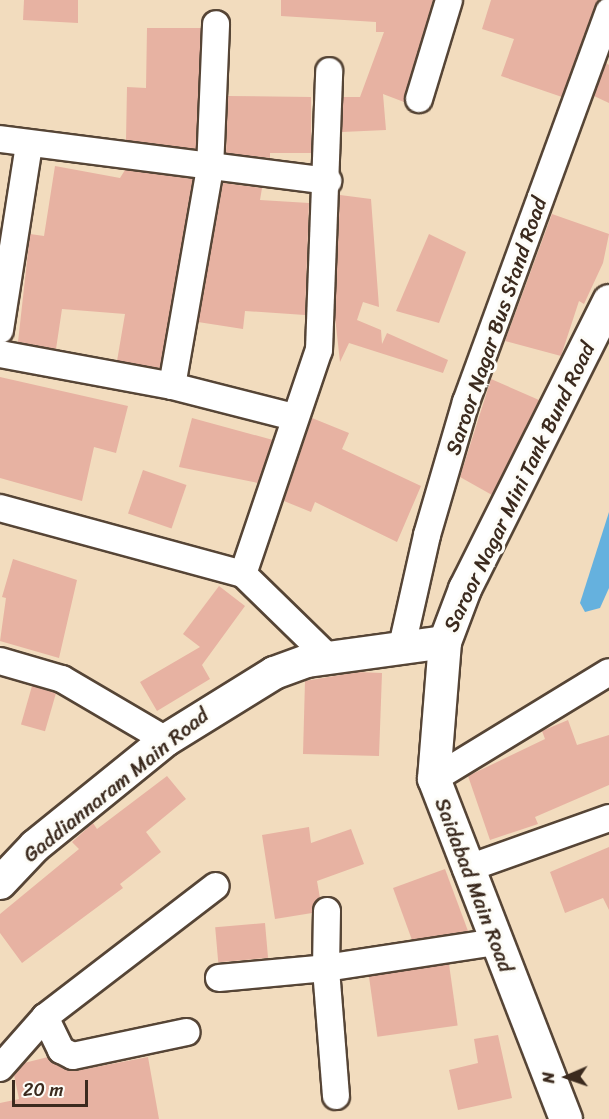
<!DOCTYPE html>
<style>
body{margin:0}
#map{position:relative;width:609px;height:1119px;overflow:hidden;background:#f2dcbe;font-family:Sriracha,sans-serif}
div>[style]{position:absolute}
[style*='--x']{left:calc(var(--x)*1px);top:calc(var(--y)*1px);width:calc(var(--w)*1px);rotate:calc(var(--a)*1deg)}
.water>*{inset:0;background:#65b1de}
.building>*{inset:0;background:#e7b2a2;transform-origin:0 0}
.roads{filter:drop-shadow(2px 0 #564536) drop-shadow(-2px 0 #564536) drop-shadow(0 2px #564536) drop-shadow(0 -2px #564536)}
.minor>*{height:26px;margin:-13px;padding:0 13px;transform-origin:13px;border-radius:13px;background:#fff}
.major>*{height:32px;margin:-16px;padding:0 16px;transform-origin:16px;border-radius:16px;background:#fff}
span{translate:-50% -50%;white-space:nowrap;text-align:center;line-height:1.15;-webkit-text-stroke:6px #fdfcf7;paint-order:stroke}
.street-label{font-size:21px;color:#3b2a1e}
.north{position:absolute;left:537px;top:1047px;width:60px;height:60px;-webkit-text-stroke:4px #fdfcf7;paint-order:stroke;rotate:268deg;font-size:16px;font-weight:700;line-height:24px;text-align:center;color:#3b2a1e}
.north::after{content:'';display:block;margin:auto;width:21px;height:27px;background:#3b2a1e;clip-path:polygon(50% 0,100% 100%,50% 72%,0 100%)}
.scale{position:absolute;left:12px;top:1080px;width:76px;height:27px;box-sizing:border-box;border:3px solid #3b2a1e;border-top:0;padding-left:8px;font-size:18px;line-height:21px;white-space:nowrap;color:#3b2a1e;-webkit-text-stroke:4px #fdfcf7;paint-order:stroke}
</style>
<div id="map">
<div class="water">
<div style="clip-path:polygon(609px 512px,609px 588px,600px 608px,585px 612px,580px 603px)"></div>
</div>
<div class="building">
<div style="clip-path:polygon(24px 0,78px 0,78px 23px,23px 20px)"></div>
<div style="clip-path:polygon(281px 0,433px 0,404px 102px,383px 94px,386px 130px,342px 132px,343px 97px,360px 97px,384px 32px,376px 32px,376px 22px,281px 16px)"></div>
<div style="clip-path:polygon(491px 0,598px 0,562px 97px,501px 76px,514px 39px,482px 29px)"></div>
<div style="clip-path:polygon(147px 28px,201px 28px,196px 149px,126px 140px,127px 87px,146px 88px)"></div>
<div style="clip-path:polygon(606px 63px,609px 65px,609px 103px,594px 96px)"></div>
<div style="clip-path:polygon(228px 96px,311px 97px,311px 153px,270px 153px,270px 158px,226px 153px)"></div>
<div style="clip-path:polygon(55px 166px,120px 178px,125px 170px,193px 179px,160px 368px,117px 361px,125px 314px,62px 309px,56px 349px,18px 342px,30px 234px,44px 236px)"></div>
<div style="clip-path:polygon(223px 183px,262px 188px,260px 200px,309px 203px,305px 315px,245px 311px,243px 329px,198px 322px)"></div>
<div style="clip-path:polygon(340px 195px,371px 199px,379px 307px,363px 302px,357px 320px,381px 330px,382px 344px,387px 333px,448px 360px,443px 373px,349px 343px,340px 362px,335px 317px)"></div>
<div style="clip-path:polygon(552px 214px,609px 234px,603px 263px,584px 304px,579px 301px,561px 356px,505px 341px)"></div>
<div style="clip-path:polygon(429px 234px,466px 252px,439px 323px,396px 311px)"></div>
<div style="clip-path:polygon(0 377px,128px 406px,116px 453px,94px 447px,82px 501px,0 478px)"></div>
<div style="clip-path:polygon(491px 379px,539px 400px,492px 495px,460px 477px)"></div>
<div style="clip-path:polygon(192px 418px,273px 440px,258px 483px,179px 467px)"></div>
<div style="clip-path:polygon(312px 418px,349px 433px,342px 449px,421px 486px,397px 542px,315px 502px,311px 512px,284px 501px)"></div>
<div style="left:143px;top:470px;width:46px;height:46px;rotate:19deg"></div>
<div style="clip-path:polygon(13px 559px,77px 580px,59px 658px,0 641px,6px 598px,2px 597px)"></div>
<div style="clip-path:polygon(219px 586px,245px 606px,202px 665px,210px 679px,157px 711px,140px 682px,200px 647px,183px 634px)"></div>
<div style="clip-path:polygon(358px 672px,382px 673px,379px 756px,303px 754px,305px 681px)"></div>
<div style="left:32px;top:686px;width:25px;height:40px;rotate:16deg"></div>
<div style="clip-path:polygon(568px 720px,577px 745px,609px 735px,609px 785px,535px 817px,538px 824px,490px 840px,468px 776px,545px 739px,542px 731px)"></div>
<div style="clip-path:polygon(167px 776px,186px 799px,146px 832px,161px 852px,120px 884px,123px 888px,22px 963px,0 933px,0 914px,79px 849px,72px 842px,93px 823px,97px 829px)"></div>
<div style="clip-path:polygon(309px 827px,311px 843px,351px 829px,364px 864px,317px 881px,320px 898px,312px 913px,275px 919px,262px 835px)"></div>
<div style="clip-path:polygon(609px 847px,609px 910px,603px 898px,565px 913px,550px 872px)"></div>
<div style="clip-path:polygon(445px 869px,468px 931px,412px 940px,393px 888px)"></div>
<div style="left:265px;top:923px;width:35px;height:50px;rotate:85deg"></div>
<div style="left:449px;top:964px;width:62px;height:81px;rotate:82deg"></div>
<div style="clip-path:polygon(498px 1035px,512px 1098px,458px 1110px,449px 1070px,478px 1063px,474px 1039px)"></div>
<div style="clip-path:polygon(48px 1057px,75px 1071px,148px 1057px,159px 1119px,0 1119px,0 1103px,19px 1099px,14px 1075px,24px 1063px)"></div>
</div>
<div class="roads">
<div class="minor">
<div style="--x:419;--y:99;--w:103;--a:-73.1"></div>
<div style="--x:0;--y:139;--w:331;--a:7.3"></div>
<div style="--x:0;--y:330;--w:188;--a:-81.1"></div>
<div style="--x:0;--y:354;--w:175;--a:10.5"></div>
<div style="--x:172;--y:386;--w:126;--a:14.3"></div>
<div style="--x:172;--y:386;--w:220;--a:-80.1"></div>
<div style="--x:210;--y:169;--w:145;--a:-87.6"></div>
<div style="--x:0;--y:508;--w:252;--a:15.2"></div>
<div style="--x:243;--y:574;--w:120;--a:44.3"></div>
<div style="--x:243;--y:574;--w:237;--a:-71.3"></div>
<div style="--x:319;--y:350;--w:279;--a:-87.9"></div>
<div style="--x:402;--y:646;--w:114;--a:-77.3"></div>
<div style="--x:427;--y:535;--w:139;--a:-73.7"></div>
<div style="--x:466;--y:402;--w:416;--a:-69.9"></div>
<div style="--x:0;--y:661;--w:65;--a:16.2"></div>
<div style="--x:62;--y:679;--w:121;--a:30.4"></div>
<div style="--x:434;--y:779;--w:205;--a:-31.4"></div>
<div style="--x:466;--y:869;--w:152;--a:-19.6"></div>
<div style="--x:219;--y:978;--w:107;--a:-5.3"></div>
<div style="--x:326;--y:968;--w:57;--a:-89"></div>
<div style="--x:45;--y:1017;--w:37;--a:64"></div>
<div style="--x:61;--y:1050;--w:13;--a:27"></div>
<div style="--x:73;--y:1056;--w:116;--a:-11.9"></div>
<div style="--x:0;--y:1068;--w:68;--a:-48.6"></div>
<div style="--x:45;--y:1017;--w:215;--a:-37.5"></div>
<div style="--x:336;--y:1096;--w:128;--a:-94.5"></div>
<div style="--x:326;--y:968;--w:172;--a:-8.7"></div>
</div>
<div class="major">
<div style="--x:0;--y:883;--w:51;--a:-46.6"></div>
<div style="--x:35;--y:846;--w:169;--a:-39"></div>
<div style="--x:166;--y:740;--w:127;--a:-31.8"></div>
<div style="--x:274;--y:673;--w:35;--a:-20"></div>
<div style="--x:307;--y:661;--w:139;--a:-7.8"></div>
<div style="--x:566;--y:1119;--w:365;--a:-111.2"></div>
<div style="--x:434;--y:779;--w:137;--a:-85.4"></div>
<div style="--x:445;--y:642;--w:57;--a:-69.3"></div>
<div style="--x:465;--y:589;--w:322;--a:-63.4"></div>
</div>
</div>
<div class="street-label">
<span style="left:496px;top:326px;rotate:-71deg">Saroor Nagar Bus Stand Road</span>
<span style="left:519px;top:487px;rotate:-64deg">Saroor Nagar Mini Tank Bund Road</span>
<span style="left:116px;top:785px;rotate:-39deg">Gaddiannaram Main Road</span>
<span style="left:474px;top:885px;rotate:69deg">Saidabad Main Road</span>
</div>
<div class="north">N</div>
<div class="scale">20 m</div>
</div>
